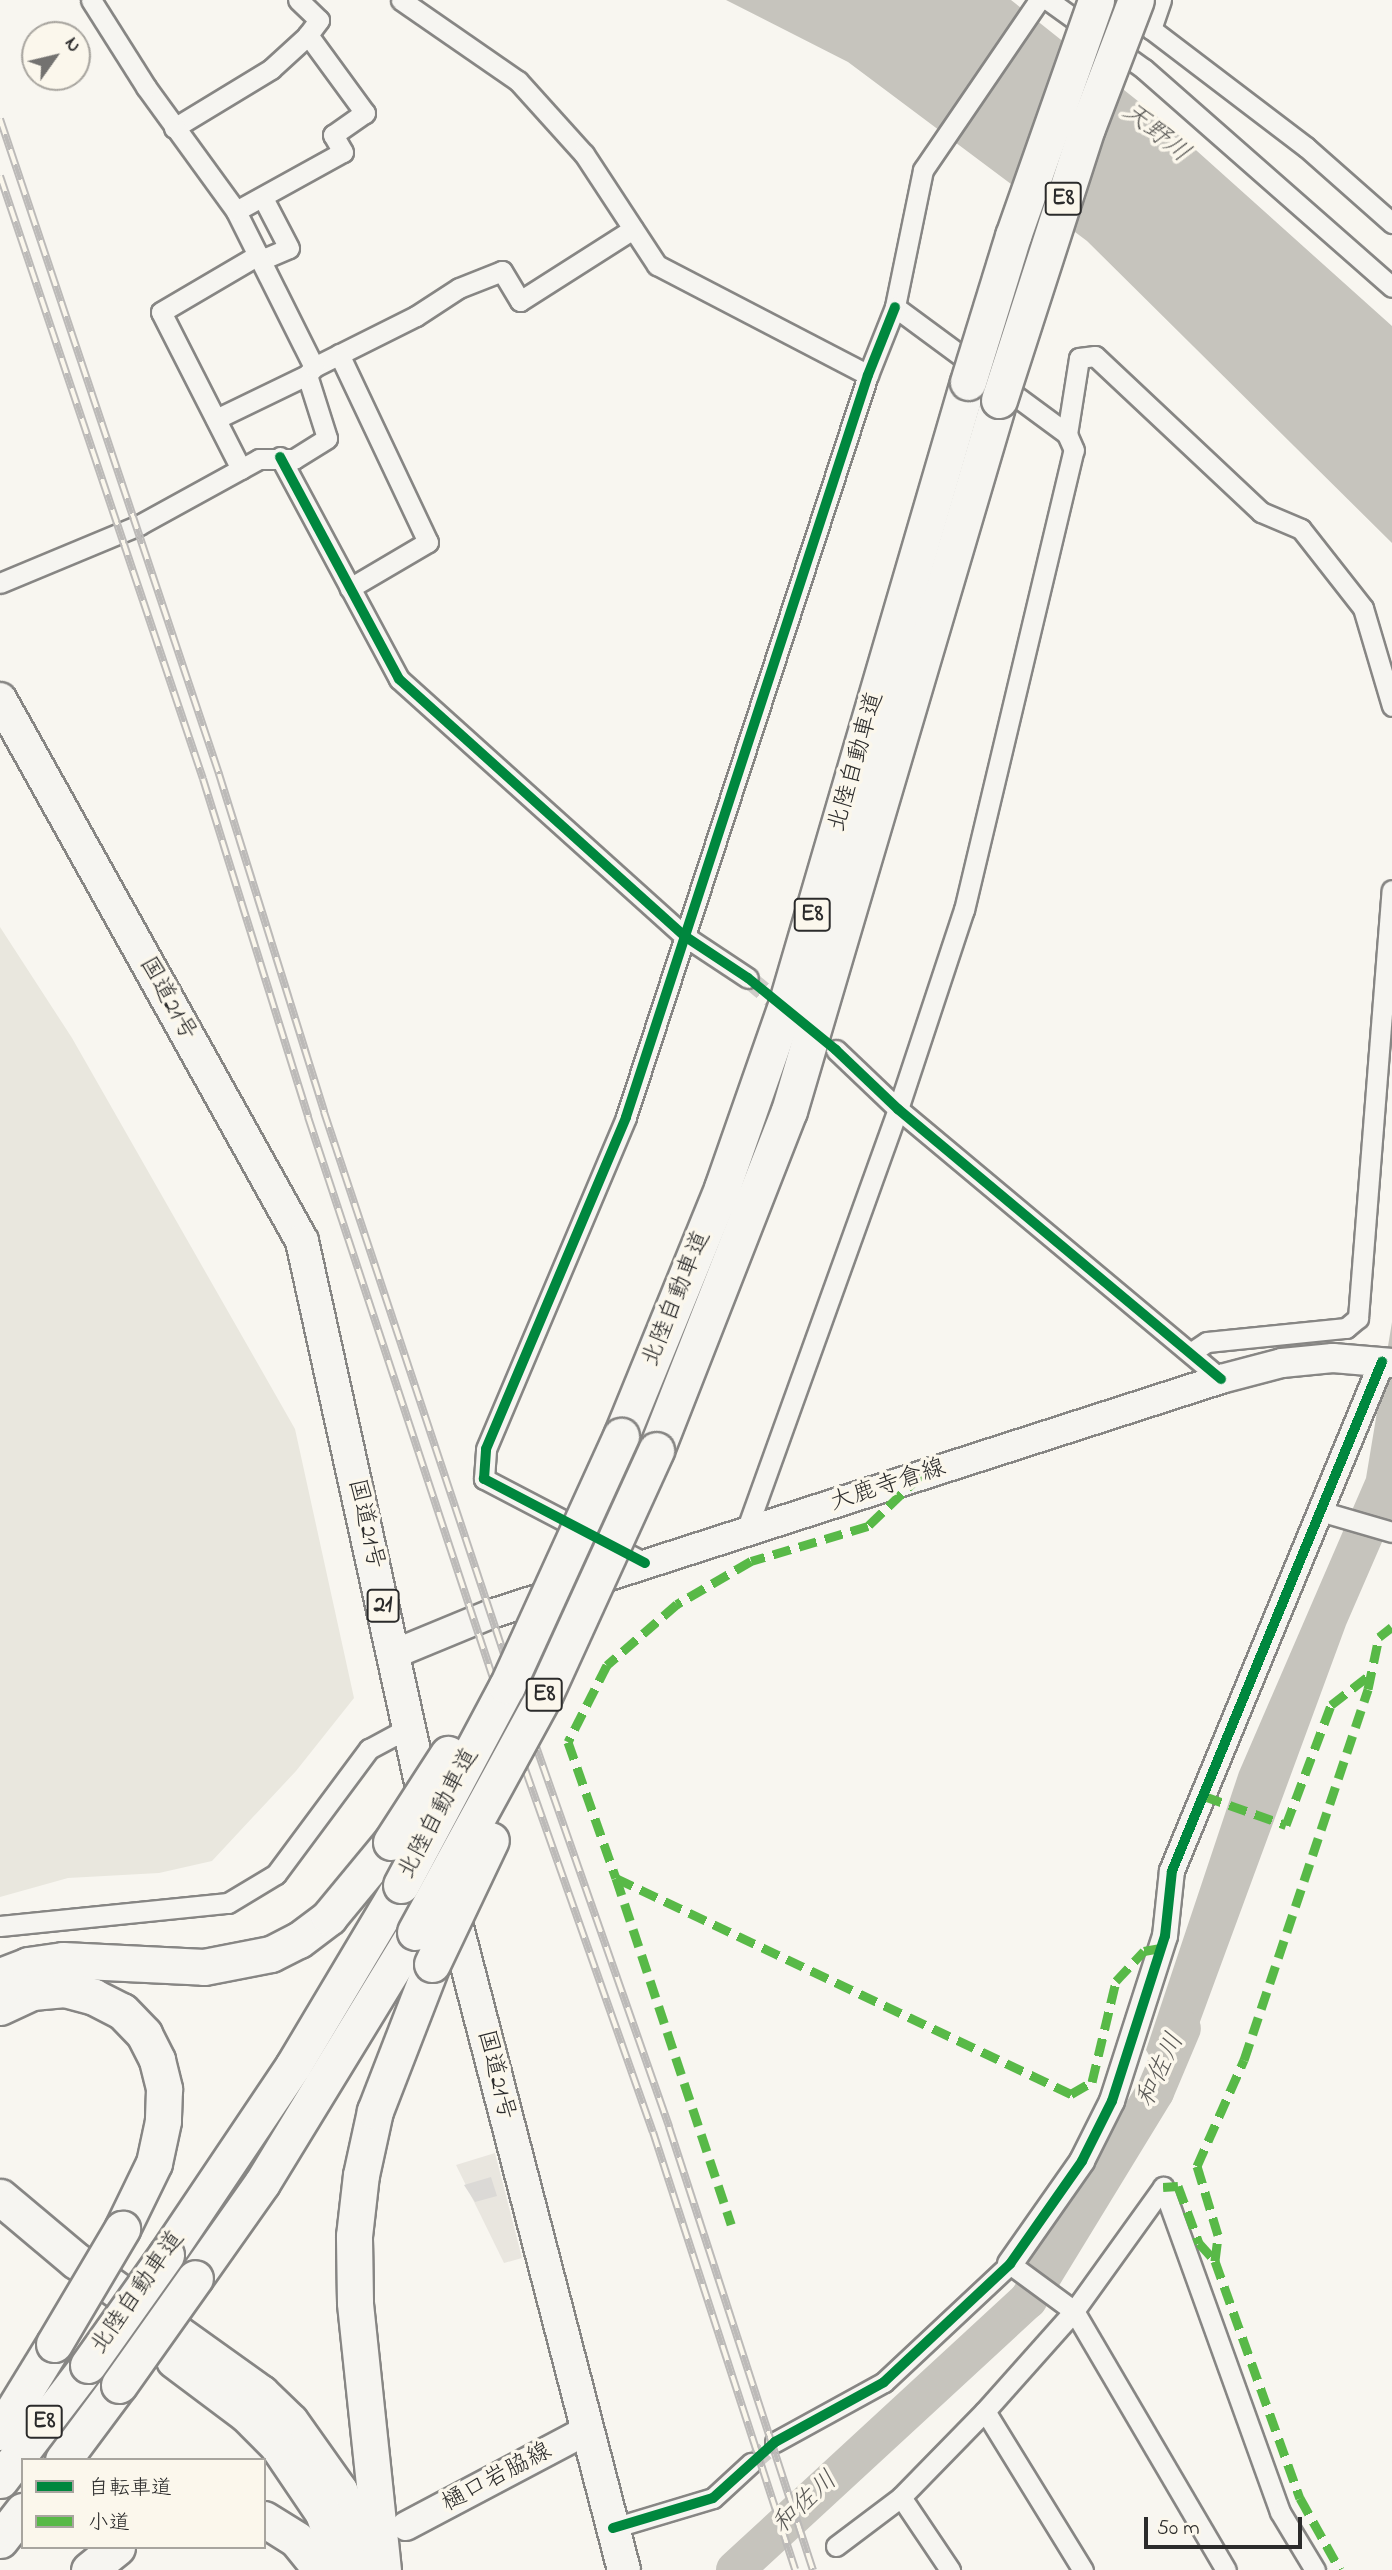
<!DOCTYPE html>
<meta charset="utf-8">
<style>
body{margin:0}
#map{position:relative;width:1392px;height:2570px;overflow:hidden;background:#f8f6f0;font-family:"Indie Flower","Klee One",sans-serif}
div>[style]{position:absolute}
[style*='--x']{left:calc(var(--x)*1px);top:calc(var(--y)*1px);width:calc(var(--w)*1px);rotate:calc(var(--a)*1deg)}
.built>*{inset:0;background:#e9e6df}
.green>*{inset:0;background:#e9e7de}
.water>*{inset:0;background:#c6c4bd}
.river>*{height:38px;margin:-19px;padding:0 19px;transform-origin:19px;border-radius:19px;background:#c6c4bd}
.building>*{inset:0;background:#dbd9d6}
.minor-tunnel>*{height:19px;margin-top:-9.5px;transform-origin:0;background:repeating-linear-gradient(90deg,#cfcdc9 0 19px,transparent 0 29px)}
.roads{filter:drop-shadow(2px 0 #878684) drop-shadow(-2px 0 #878684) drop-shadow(0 2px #878684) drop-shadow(0 -2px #878684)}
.minor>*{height:19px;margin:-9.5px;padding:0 9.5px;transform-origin:9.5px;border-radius:9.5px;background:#f6f5f1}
.tertiary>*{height:24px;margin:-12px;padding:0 12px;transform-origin:12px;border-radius:12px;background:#f6f5f1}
.secondary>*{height:28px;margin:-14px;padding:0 14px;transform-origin:14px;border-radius:14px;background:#f6f5f1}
.trunk>*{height:32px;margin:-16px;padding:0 16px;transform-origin:16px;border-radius:16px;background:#f6f5f1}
.motorway>*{height:35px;margin:-17.5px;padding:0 17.5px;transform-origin:17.5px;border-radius:17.5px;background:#f6f5f1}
.rail>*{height:8px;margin-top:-4px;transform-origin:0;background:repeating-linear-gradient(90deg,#fbf7ec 0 16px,#bcbab8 0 32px);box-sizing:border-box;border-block:2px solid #bcbab8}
.bridges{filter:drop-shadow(2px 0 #878684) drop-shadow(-2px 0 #878684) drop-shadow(0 2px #878684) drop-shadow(0 -2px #878684)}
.motorway-bridge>*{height:35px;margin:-17.5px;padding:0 17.5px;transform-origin:17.5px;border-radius:17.5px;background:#f6f5f1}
.quiet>*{height:9px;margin-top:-4.5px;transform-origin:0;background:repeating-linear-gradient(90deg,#58b947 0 18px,transparent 0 27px)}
.cycleway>*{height:10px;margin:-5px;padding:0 5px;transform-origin:5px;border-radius:5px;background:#00873e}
span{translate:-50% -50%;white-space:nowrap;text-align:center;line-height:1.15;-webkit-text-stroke:7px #fbf7ec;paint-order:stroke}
.shield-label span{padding:2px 5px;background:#fbf7ec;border:2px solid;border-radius:5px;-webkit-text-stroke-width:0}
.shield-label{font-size:23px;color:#2b2b2b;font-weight:700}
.street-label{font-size:24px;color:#2b2b2b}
.water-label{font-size:26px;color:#5a5956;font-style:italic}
.legend{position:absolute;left:21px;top:2458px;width:245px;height:91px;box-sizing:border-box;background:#fbf7ec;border:2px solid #a8a59f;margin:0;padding:9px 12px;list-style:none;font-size:21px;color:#2b2b2b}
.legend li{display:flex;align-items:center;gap:14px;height:35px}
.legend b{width:35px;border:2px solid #a8a59f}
.north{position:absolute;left:21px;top:21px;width:70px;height:70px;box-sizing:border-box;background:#fbf7ec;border:2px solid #a8a59f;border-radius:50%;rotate:56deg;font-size:19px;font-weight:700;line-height:28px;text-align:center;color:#2b2b2b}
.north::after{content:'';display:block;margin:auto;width:24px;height:32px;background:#737270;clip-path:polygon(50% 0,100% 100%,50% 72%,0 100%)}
.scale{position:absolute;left:1144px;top:2517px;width:158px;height:32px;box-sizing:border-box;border:4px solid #2b2b2b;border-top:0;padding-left:9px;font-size:21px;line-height:24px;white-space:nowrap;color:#2b2b2b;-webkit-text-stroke:5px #fbf7ec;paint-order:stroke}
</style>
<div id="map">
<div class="built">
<div style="clip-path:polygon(495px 2153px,522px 2258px,504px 2263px,456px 2165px)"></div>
</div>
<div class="green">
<div style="clip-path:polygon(0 927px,72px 1038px,295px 1429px,354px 1698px,296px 1771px,212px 1861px,159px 1873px,68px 1878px,0 1897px)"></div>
</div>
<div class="water">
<div style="clip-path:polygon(726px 0,1011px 0,1168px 125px,1392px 326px,1392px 543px,1087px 241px,848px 62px)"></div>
<div style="clip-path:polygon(1392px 1322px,1392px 1519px,1346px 1625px,1173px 2095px,1146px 2050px,1239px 1772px,1366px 1478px)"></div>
</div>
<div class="river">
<div style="--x:735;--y:2570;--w:398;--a:-42.7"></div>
<div style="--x:1028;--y:2300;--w:244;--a:-58.6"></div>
<div style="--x:1155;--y:2092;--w:69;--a:-67.1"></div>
</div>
<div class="building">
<div style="clip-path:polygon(491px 2177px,497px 2196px,475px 2202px,464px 2185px)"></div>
</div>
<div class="minor-tunnel">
<div style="--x:748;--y:978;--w:55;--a:39.8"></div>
<div style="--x:751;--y:2463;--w:32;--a:-41"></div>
</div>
<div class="roads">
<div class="minor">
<div style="--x:401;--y:0;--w:142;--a:34.7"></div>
<div style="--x:518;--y:81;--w:98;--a:47.9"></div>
<div style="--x:584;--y:154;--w:133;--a:56.7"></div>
<div style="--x:657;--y:265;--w:238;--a:27.5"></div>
<div style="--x:1039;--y:0;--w:206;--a:124.3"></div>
<div style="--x:923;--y:170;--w:140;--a:101.6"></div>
<div style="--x:895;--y:307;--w:214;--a:36.4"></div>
<div style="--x:1067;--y:434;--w:77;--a:-81"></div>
<div style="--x:1079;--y:358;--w:16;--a:-7"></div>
<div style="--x:1095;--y:356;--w:228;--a:43.2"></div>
<div style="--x:1261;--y:512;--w:43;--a:23"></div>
<div style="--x:1301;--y:529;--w:100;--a:51.9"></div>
<div style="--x:1363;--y:608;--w:102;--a:73.5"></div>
<div style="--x:1048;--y:0;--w:118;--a:35.7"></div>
<div style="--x:1144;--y:69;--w:330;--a:41.3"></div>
<div style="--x:1161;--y:0;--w:31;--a:109"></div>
<div style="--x:1151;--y:29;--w:195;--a:37.3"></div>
<div style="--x:1306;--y:147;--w:115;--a:41.5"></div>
<div style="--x:174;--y:128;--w:114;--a:-31.3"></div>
<div style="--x:271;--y:69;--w:49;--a:-42.5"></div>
<div style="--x:307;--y:36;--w:20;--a:-53"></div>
<div style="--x:319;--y:20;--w:29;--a:-136"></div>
<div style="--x:236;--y:211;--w:122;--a:-28.9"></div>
<div style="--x:343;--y:152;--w:20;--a:-120"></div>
<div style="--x:333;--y:135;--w:39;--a:-35"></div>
<div style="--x:365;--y:113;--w:97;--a:-126.2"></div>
<div style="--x:261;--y:260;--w:30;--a:-23"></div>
<div style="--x:289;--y:248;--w:56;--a:-117.5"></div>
<div style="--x:339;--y:354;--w:208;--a:64.7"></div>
<div style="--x:428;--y:542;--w:91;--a:149.5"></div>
<div style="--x:314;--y:367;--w:114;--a:-26.6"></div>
<div style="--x:416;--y:316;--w:51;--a:-33.1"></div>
<div style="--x:459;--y:288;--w:46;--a:-21.6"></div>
<div style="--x:502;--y:271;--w:35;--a:59"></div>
<div style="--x:520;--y:301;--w:134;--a:-32.5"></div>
<div style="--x:216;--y:419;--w:101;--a:-25.8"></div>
<div style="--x:280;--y:457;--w:252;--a:61.8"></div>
<div style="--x:399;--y:679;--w:386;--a:42"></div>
<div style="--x:686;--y:937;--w:74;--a:33.5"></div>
<div style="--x:241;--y:469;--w:176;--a:-117"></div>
<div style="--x:161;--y:312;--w:113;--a:-30.4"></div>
<div style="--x:0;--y:583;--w:151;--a:-22.6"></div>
<div style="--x:139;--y:525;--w:137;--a:-28.8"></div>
<div style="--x:259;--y:459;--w:35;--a:0"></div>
<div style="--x:294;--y:459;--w:39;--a:-32"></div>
<div style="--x:327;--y:438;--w:66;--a:-107.6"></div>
<div style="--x:307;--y:375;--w:11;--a:-49"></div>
<div style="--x:314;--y:367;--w:174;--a:-116.6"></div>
<div style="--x:236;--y:211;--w:153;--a:-126"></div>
<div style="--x:146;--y:87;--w:103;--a:-122.3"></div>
<div style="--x:836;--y:1050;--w:86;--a:43.6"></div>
<div style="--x:898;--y:1109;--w:421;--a:39.9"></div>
<div style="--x:1192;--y:1352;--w:18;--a:-34"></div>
<div style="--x:1207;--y:1342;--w:140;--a:-5.8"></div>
<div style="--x:1346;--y:1328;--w:16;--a:-40"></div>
<div style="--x:1358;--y:1318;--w:429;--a:-85.5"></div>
<div style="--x:1320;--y:1511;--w:75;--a:16.3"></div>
<div style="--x:746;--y:1531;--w:449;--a:-70.2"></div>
<div style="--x:898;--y:1109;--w:210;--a:-71.7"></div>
<div style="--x:964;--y:910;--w:473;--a:-76.6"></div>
<div style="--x:1074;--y:450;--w:17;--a:-114"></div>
<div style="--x:645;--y:1563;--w:182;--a:-152.4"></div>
<div style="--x:484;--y:1479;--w:30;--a:-86"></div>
<div style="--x:486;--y:1449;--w:360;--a:-67.1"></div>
<div style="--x:626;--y:1117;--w:780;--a:-71.94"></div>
<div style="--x:868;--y:375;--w:73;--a:-68.3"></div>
<div style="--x:0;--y:1926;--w:229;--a:-5.8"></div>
<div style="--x:228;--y:1903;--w:56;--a:-31.1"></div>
<div style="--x:276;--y:1874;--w:156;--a:-53.4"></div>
<div style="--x:369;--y:1749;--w:42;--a:-28.4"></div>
<div style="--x:1163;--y:2187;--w:345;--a:70.2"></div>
<div style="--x:1280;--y:2512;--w:68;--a:58.9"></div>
<div style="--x:985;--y:2411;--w:187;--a:58.4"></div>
<div style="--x:775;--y:2442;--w:124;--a:-28.8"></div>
<div style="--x:884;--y:2382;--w:173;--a:-43.1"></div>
<div style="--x:1010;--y:2264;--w:79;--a:36.3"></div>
<div style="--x:1074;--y:2311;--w:300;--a:59.6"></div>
<div style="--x:901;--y:2497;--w:88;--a:56.1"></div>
<div style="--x:613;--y:2528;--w:104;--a:-16.7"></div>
<div style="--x:713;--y:2498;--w:52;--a:-42.6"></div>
<div style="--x:836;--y:2546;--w:81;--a:-37"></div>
<div style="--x:901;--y:2497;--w:120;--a:-45.7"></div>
<div style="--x:985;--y:2411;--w:134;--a:-48.3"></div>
<div style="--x:1074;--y:2311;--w:153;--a:-54.3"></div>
</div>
<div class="tertiary">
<div style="--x:1010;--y:2264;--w:126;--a:-55"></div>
<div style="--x:1082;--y:2161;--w:67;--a:-63.4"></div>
<div style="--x:1112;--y:2101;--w:173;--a:-72.2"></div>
<div style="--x:1165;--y:1936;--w:65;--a:-83.9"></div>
<div style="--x:1172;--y:1871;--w:551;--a:-67.58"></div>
</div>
<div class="secondary">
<div style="--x:394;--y:1654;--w:105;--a:-22.4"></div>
<div style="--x:491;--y:1614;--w:767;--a:-17.84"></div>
<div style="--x:1221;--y:1379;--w:63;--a:-14.7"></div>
<div style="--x:1282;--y:1363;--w:51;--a:-5.6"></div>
<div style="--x:1333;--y:1358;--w:59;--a:4.8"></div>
<div style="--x:406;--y:2526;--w:205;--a:-27.9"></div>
</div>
<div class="trunk">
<div style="--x:0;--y:699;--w:620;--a:60.87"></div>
<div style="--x:302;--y:1241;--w:583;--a:77.61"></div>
<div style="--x:451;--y:1904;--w:688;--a:75.44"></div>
</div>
<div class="motorway">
<div style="--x:621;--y:1436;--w:268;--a:-67.8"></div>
<div style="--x:722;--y:1188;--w:194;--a:-70.7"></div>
<div style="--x:786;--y:1005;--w:649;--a:-73.72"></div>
<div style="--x:656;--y:1450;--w:364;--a:-68.6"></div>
<div style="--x:789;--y:1111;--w:741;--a:-73.55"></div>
<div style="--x:0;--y:1976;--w:30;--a:-21"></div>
<div style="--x:28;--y:1965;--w:35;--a:-8"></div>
<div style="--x:63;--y:1960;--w:141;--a:2.8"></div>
<div style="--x:204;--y:1967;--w:68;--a:-11"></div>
<div style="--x:271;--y:1954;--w:31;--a:-27"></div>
<div style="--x:299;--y:1940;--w:38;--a:-37"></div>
<div style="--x:329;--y:1917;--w:97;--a:-50.4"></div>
<div style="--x:0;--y:2007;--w:35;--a:-25"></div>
<div style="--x:32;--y:1992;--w:33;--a:-5"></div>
<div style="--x:65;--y:1989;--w:30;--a:15"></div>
<div style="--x:94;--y:1997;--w:31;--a:27"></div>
<div style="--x:122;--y:2011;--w:32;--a:46"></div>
<div style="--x:144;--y:2034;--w:29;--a:63"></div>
<div style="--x:157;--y:2060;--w:30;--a:76"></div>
<div style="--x:164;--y:2089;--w:32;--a:92"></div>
<div style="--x:163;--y:2121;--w:43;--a:102.1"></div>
<div style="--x:154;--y:2163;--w:73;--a:115.9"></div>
<div style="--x:0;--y:2197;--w:98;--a:40"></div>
<div style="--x:75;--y:2260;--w:229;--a:35.6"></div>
<div style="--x:261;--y:2393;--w:40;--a:44"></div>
<div style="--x:290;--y:2421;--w:85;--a:54.6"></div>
<div style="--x:339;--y:2490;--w:84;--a:66.8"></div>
<div style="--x:166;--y:2255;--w:228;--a:-56.1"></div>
<div style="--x:293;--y:2066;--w:211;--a:-59.2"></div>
<div style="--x:195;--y:2278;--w:116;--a:-54.8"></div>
<div style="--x:262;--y:2183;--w:294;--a:-58.6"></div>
<div style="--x:174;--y:2360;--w:90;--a:36.9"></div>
<div style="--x:246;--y:2414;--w:44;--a:45"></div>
<div style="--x:277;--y:2445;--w:82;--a:55.9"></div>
<div style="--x:323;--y:2513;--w:60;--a:70.7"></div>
<div style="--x:0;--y:2432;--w:103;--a:-58.5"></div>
<div style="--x:63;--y:2460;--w:94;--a:-53.3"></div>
<div style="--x:0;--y:2480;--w:145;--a:-52.6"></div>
<div style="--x:264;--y:2519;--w:39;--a:32"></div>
<div style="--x:297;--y:2540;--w:38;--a:51"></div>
<div style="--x:0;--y:2540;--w:37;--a:-52"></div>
<div style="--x:89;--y:2570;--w:36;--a:-39"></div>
<div style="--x:383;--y:2570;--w:269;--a:-96"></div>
<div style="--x:355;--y:2302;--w:66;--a:-90.9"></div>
<div style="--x:354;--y:2236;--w:61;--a:-83.5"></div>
<div style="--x:361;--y:2175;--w:66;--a:-77.7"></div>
<div style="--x:375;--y:2111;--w:158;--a:-68.8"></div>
</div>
</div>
<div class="rail">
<div style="--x:0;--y:119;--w:691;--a:71.51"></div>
<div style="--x:219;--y:774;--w:354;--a:72.7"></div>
<div style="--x:324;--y:1112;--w:593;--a:71.63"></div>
<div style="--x:511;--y:1675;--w:479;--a:70.7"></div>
<div style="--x:669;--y:2127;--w:466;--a:72"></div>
<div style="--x:0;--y:176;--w:636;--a:71.39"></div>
<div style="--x:203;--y:779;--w:354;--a:72.7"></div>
<div style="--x:308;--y:1117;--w:594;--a:71.75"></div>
<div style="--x:494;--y:1681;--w:478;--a:70.6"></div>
<div style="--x:653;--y:2132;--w:460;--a:72"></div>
</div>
<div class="bridges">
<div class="motorway-bridge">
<div style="--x:968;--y:382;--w:153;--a:-72.9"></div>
<div style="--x:1013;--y:236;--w:250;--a:-70.6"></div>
<div style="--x:999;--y:400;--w:286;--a:-72.1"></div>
<div style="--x:1087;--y:128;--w:137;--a:-69.1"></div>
<div style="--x:391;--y:1842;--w:105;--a:-57.1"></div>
<div style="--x:401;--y:1885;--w:225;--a:-62"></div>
<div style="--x:507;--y:1686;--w:275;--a:-65.5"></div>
<div style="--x:415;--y:1932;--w:271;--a:-61.4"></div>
<div style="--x:545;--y:1694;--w:268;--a:-65.5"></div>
<div style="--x:432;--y:1964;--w:137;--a:-64.6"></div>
<div style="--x:54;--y:2344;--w:134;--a:-59.4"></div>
<div style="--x:88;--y:2365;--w:135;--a:-54.7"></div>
<div style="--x:119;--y:2385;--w:131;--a:-54.6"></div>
</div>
</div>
<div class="quiet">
<div style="--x:921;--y:1475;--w:74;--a:136.1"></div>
<div style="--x:868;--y:1526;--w:122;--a:163.3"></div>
<div style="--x:751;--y:1561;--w:86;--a:149.8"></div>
<div style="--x:677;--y:1604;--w:93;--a:138.9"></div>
<div style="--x:607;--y:1665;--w:86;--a:116.9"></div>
<div style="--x:568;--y:1742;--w:144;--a:70.6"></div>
<div style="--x:616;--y:1878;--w:504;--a:25.39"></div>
<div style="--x:1071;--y:2094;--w:24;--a:-30"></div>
<div style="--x:1092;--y:2082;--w:104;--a:-76.6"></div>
<div style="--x:1116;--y:1981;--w:41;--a:-47"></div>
<div style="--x:1144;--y:1951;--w:17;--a:-10"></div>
<div style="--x:1204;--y:1796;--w:87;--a:19.5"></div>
<div style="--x:1286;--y:1825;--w:128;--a:-69.4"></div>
<div style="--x:1331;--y:1705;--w:51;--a:-37.8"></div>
<div style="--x:616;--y:1878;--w:365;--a:71.6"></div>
<div style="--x:1163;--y:2187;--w:15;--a:-4"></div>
<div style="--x:1178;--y:2186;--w:61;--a:69.8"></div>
<div style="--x:1199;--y:2243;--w:24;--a:48"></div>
<div style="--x:1215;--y:2261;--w:252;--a:70.3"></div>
<div style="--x:1300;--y:2498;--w:82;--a:60.9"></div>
<div style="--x:1215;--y:2261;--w:26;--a:-83"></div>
<div style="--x:1218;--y:2235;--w:72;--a:-106.9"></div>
<div style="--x:1197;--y:2166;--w:116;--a:-66.1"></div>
<div style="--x:1244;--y:2060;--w:391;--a:-71.5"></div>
<div style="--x:1368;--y:1689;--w:53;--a:-78.1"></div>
<div style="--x:1379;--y:1637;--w:16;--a:-38"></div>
</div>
<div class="cycleway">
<div style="--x:280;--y:457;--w:252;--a:61.8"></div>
<div style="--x:399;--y:679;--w:386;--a:42"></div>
<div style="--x:686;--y:937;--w:74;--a:33.5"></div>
<div style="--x:748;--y:978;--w:114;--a:39.3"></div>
<div style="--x:836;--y:1050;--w:86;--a:43.6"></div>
<div style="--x:898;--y:1109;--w:421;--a:39.9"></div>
<div style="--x:645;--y:1563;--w:182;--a:-152.4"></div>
<div style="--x:484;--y:1479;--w:30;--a:-86"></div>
<div style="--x:486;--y:1449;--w:360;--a:-67.1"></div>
<div style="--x:626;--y:1117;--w:780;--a:-71.94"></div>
<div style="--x:868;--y:375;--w:73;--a:-68.3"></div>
<div style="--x:613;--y:2528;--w:104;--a:-16.7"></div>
<div style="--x:713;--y:2498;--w:84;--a:-42.1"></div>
<div style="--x:775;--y:2442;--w:124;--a:-28.8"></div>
<div style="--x:884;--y:2382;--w:173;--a:-43.1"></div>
<div style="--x:1010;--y:2264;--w:126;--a:-55"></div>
<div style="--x:1082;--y:2161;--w:67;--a:-63.4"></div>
<div style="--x:1112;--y:2101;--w:173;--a:-72.2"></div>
<div style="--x:1165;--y:1936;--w:65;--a:-83.9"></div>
<div style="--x:1172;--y:1871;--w:551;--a:-67.58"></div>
</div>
<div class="shield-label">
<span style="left:1063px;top:199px">E8</span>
<span style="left:812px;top:915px">E8</span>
<span style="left:383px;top:1606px">21</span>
<span style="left:544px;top:1695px">E8</span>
<span style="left:44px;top:2422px">E8</span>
</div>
<div class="street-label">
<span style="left:857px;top:762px;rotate:-74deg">北陸自動車道</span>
<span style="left:167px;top:999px;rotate:61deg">国道21号</span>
<span style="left:677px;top:1299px;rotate:-68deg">北陸自動車道</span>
<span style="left:888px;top:1486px;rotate:-18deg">大鹿寺倉線</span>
<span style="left:365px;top:1524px;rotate:77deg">国道21号</span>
<span style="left:439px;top:1814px;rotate:-62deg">北陸自動車道</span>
<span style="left:495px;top:2075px;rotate:76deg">国道21号</span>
<span style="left:138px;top:2293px;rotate:-55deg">北陸自動車道</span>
<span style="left:497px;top:2478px;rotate:-28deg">樋口岩脇線</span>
</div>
<div class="water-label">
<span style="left:1155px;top:134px;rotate:39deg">天野川</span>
<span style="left:1162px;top:2071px;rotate:-65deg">和佐川</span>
<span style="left:806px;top:2504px;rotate:-43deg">和佐川</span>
</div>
<ul class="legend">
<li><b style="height:9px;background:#00873e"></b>自転車道</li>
<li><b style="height:9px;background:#58b947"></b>小道</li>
</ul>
<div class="north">N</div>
<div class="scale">50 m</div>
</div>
